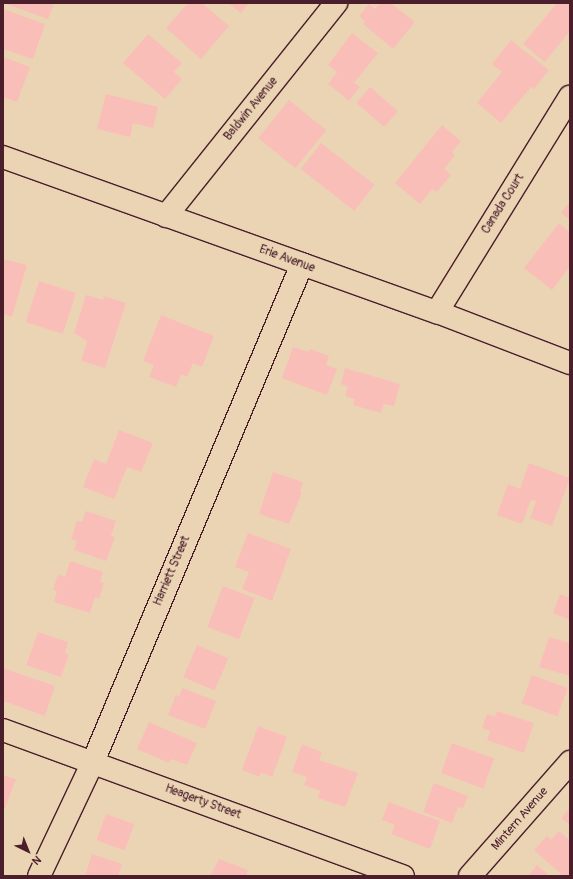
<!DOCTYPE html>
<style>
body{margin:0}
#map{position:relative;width:573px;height:879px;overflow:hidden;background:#ebd4b4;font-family:Pangolin,sans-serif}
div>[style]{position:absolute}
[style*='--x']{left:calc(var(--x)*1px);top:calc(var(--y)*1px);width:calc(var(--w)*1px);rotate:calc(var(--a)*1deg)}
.building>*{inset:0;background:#fabeb8;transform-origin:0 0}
.roads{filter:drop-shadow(1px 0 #4a1f2b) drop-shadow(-1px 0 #4a1f2b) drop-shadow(0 1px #4a1f2b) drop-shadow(0 -1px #4a1f2b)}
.street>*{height:22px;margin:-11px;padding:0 11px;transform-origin:11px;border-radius:11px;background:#ebd4b4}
.secondary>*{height:22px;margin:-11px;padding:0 11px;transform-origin:11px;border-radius:11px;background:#ebd4b4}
span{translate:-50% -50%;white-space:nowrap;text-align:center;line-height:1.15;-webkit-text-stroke:4px #ebd4b4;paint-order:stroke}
.street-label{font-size:12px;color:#4a1f2b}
.frame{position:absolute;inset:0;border:4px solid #4a1f2b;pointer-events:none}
.north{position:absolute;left:8px;top:831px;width:40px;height:40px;-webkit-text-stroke:3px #ebd4b4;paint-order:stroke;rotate:137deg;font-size:11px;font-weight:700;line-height:16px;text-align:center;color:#4a1f2b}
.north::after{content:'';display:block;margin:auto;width:14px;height:18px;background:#4a1f2b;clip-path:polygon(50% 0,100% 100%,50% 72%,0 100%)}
</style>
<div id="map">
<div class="building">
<div style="clip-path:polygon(3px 3px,54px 3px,48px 19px)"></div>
<div style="clip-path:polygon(188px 3px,202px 3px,229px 26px,201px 59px,166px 28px)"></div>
<div style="clip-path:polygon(228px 3px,249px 3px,241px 13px)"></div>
<div style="clip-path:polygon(380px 3px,391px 3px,415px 22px,393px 49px,363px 24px,365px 21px,359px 16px,369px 4px,375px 9px)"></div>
<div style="clip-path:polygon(557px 3px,570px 3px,570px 31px,545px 62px,523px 44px)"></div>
<div style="clip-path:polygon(3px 9px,45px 24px,33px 59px,3px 49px)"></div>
<div style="clip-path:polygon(352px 33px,378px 53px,354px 83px,360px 87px,349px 101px,328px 84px,337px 72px,328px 65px)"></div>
<div style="clip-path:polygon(148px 34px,182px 63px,174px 72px,182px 79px,165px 99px,123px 63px)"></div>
<div style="clip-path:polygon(511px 40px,549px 70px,534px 89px,531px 87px,501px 123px,477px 103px,502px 72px,492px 64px)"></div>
<div style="clip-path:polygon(3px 57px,30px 67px,17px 102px,3px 97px)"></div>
<div style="left:370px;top:87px;width:37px;height:21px;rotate:41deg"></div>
<div style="clip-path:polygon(106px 94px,158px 107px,153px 128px,133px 123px,130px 137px,97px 129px)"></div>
<div style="left:289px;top:100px;width:48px;height:49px;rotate:39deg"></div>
<div style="clip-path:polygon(442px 125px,461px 141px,452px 152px,455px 155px,444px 169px,451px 175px,437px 192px,432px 189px,420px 204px,395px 183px)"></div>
<div style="left:321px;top:143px;width:68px;height:33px;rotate:38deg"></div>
<div style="clip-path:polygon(570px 202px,570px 220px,561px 213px)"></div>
<div style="clip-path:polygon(559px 223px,570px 232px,570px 266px,552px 290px,524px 268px)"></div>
<div style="clip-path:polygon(3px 259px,27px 265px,12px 317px,3px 314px)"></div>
<div style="left:39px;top:281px;width:39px;height:43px;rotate:18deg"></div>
<div style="clip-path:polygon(86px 295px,103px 300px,104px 296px,126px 303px,105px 368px,81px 361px,87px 341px,74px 333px)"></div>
<div style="clip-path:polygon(161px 315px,214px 336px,202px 367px,193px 363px,187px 377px,181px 374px,176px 387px,149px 377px,154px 365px,143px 361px)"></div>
<div style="clip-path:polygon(293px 347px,308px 352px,310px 349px,329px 356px,326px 365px,337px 369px,327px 395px,282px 378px)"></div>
<div style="clip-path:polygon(345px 368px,400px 384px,394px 406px,384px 404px,381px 413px,353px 405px,355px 399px,345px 396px,348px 387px,341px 384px)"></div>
<div style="clip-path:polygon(119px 430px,153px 443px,141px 472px,127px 467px,114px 499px,83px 487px,94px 459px,106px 464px)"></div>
<div style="clip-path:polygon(529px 463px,570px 478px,552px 526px,530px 518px,536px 501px,531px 500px,522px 524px,497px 515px,508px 484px,520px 489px)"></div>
<div style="clip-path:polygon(273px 472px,303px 482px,300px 492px,302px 493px,289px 524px,259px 514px)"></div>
<div style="clip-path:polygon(86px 511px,116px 521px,111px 536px,115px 537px,106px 561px,74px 550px,77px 541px,71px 539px,77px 521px,82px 522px)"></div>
<div style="clip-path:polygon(248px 533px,291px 549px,272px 601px,242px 589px,249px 572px,235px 567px)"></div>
<div style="clip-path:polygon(70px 561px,103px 572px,100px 582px,104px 583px,99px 599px,95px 597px,90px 613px,54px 602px,57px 591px,53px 590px,58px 574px,65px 577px)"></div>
<div style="left:223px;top:586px;width:34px;height:44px;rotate:21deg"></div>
<div style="clip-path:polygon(560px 594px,570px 598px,570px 620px,553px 613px)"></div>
<div style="clip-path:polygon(38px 632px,68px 642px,65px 653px,69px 654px,61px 677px,26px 665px)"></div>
<div style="clip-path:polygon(549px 637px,570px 643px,570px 676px,539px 667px)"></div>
<div style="left:197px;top:645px;width:34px;height:35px;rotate:23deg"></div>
<div style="clip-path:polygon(3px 668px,55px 686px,45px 716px,3px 701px)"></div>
<div style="left:532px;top:675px;width:38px;height:30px;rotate:20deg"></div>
<div style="clip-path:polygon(182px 688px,216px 701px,205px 729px,168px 715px,176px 695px,179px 697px)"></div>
<div style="clip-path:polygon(497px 711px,534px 723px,524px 753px,487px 740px,490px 731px,482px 728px,487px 714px,495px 717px)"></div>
<div style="clip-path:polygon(149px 722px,197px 743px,187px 765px,171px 759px,169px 763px,137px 749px)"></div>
<div style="clip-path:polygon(258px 726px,287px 737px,272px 777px,261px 772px,260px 777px,242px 770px)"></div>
<div style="left:452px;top:743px;width:45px;height:32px;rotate:20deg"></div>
<div style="clip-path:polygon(302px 744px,322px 752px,319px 760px,358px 773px,345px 807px,318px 798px,320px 791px,304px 785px,307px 777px,292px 772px)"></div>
<div style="clip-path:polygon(3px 775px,16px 779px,5px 808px,3px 807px)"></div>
<div style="clip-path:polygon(434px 783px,468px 796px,463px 808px,458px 807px,452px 823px,423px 812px)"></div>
<div style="clip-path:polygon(389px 802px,440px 821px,430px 849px,391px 834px,395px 825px,382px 820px)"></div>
<div style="clip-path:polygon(570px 808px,570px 825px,561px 818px)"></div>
<div style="left:106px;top:814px;width:30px;height:28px;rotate:20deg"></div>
<div style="clip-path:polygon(559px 831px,570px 840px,570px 876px,563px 876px,534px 850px,547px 836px,551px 840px)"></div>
<div style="clip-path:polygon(92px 854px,122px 864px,118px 876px,85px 876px)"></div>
<div style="clip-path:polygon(219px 859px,248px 870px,246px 876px,210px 876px)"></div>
<div style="clip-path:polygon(537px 865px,550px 876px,528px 876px)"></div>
</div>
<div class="roads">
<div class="street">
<div style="--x:166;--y:216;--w:273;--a:-51.4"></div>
<div style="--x:437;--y:312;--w:253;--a:-58.3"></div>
<div style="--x:3;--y:730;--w:426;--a:20.1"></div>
<div style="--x:39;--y:876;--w:126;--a:-64.7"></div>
<div style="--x:93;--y:762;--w:540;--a:-67.23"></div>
<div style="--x:470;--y:876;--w:152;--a:-48.7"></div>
</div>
<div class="secondary">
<div style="--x:3;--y:157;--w:461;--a:19.7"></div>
<div style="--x:437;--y:312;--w:142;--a:21"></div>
</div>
</div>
<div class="street-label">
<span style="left:251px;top:109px;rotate:-51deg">Baldwin Avenue</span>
<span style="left:503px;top:204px;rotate:-58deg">Canada Court</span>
<span style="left:287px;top:259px;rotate:20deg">Erie Avenue</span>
<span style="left:172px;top:571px;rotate:-67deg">Harriett Street</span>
<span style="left:203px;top:802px;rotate:20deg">Heagerty Street</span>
<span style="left:520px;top:819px;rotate:-49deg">Mintern Avenue</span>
</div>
<div class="frame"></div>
<div class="north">N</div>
</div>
